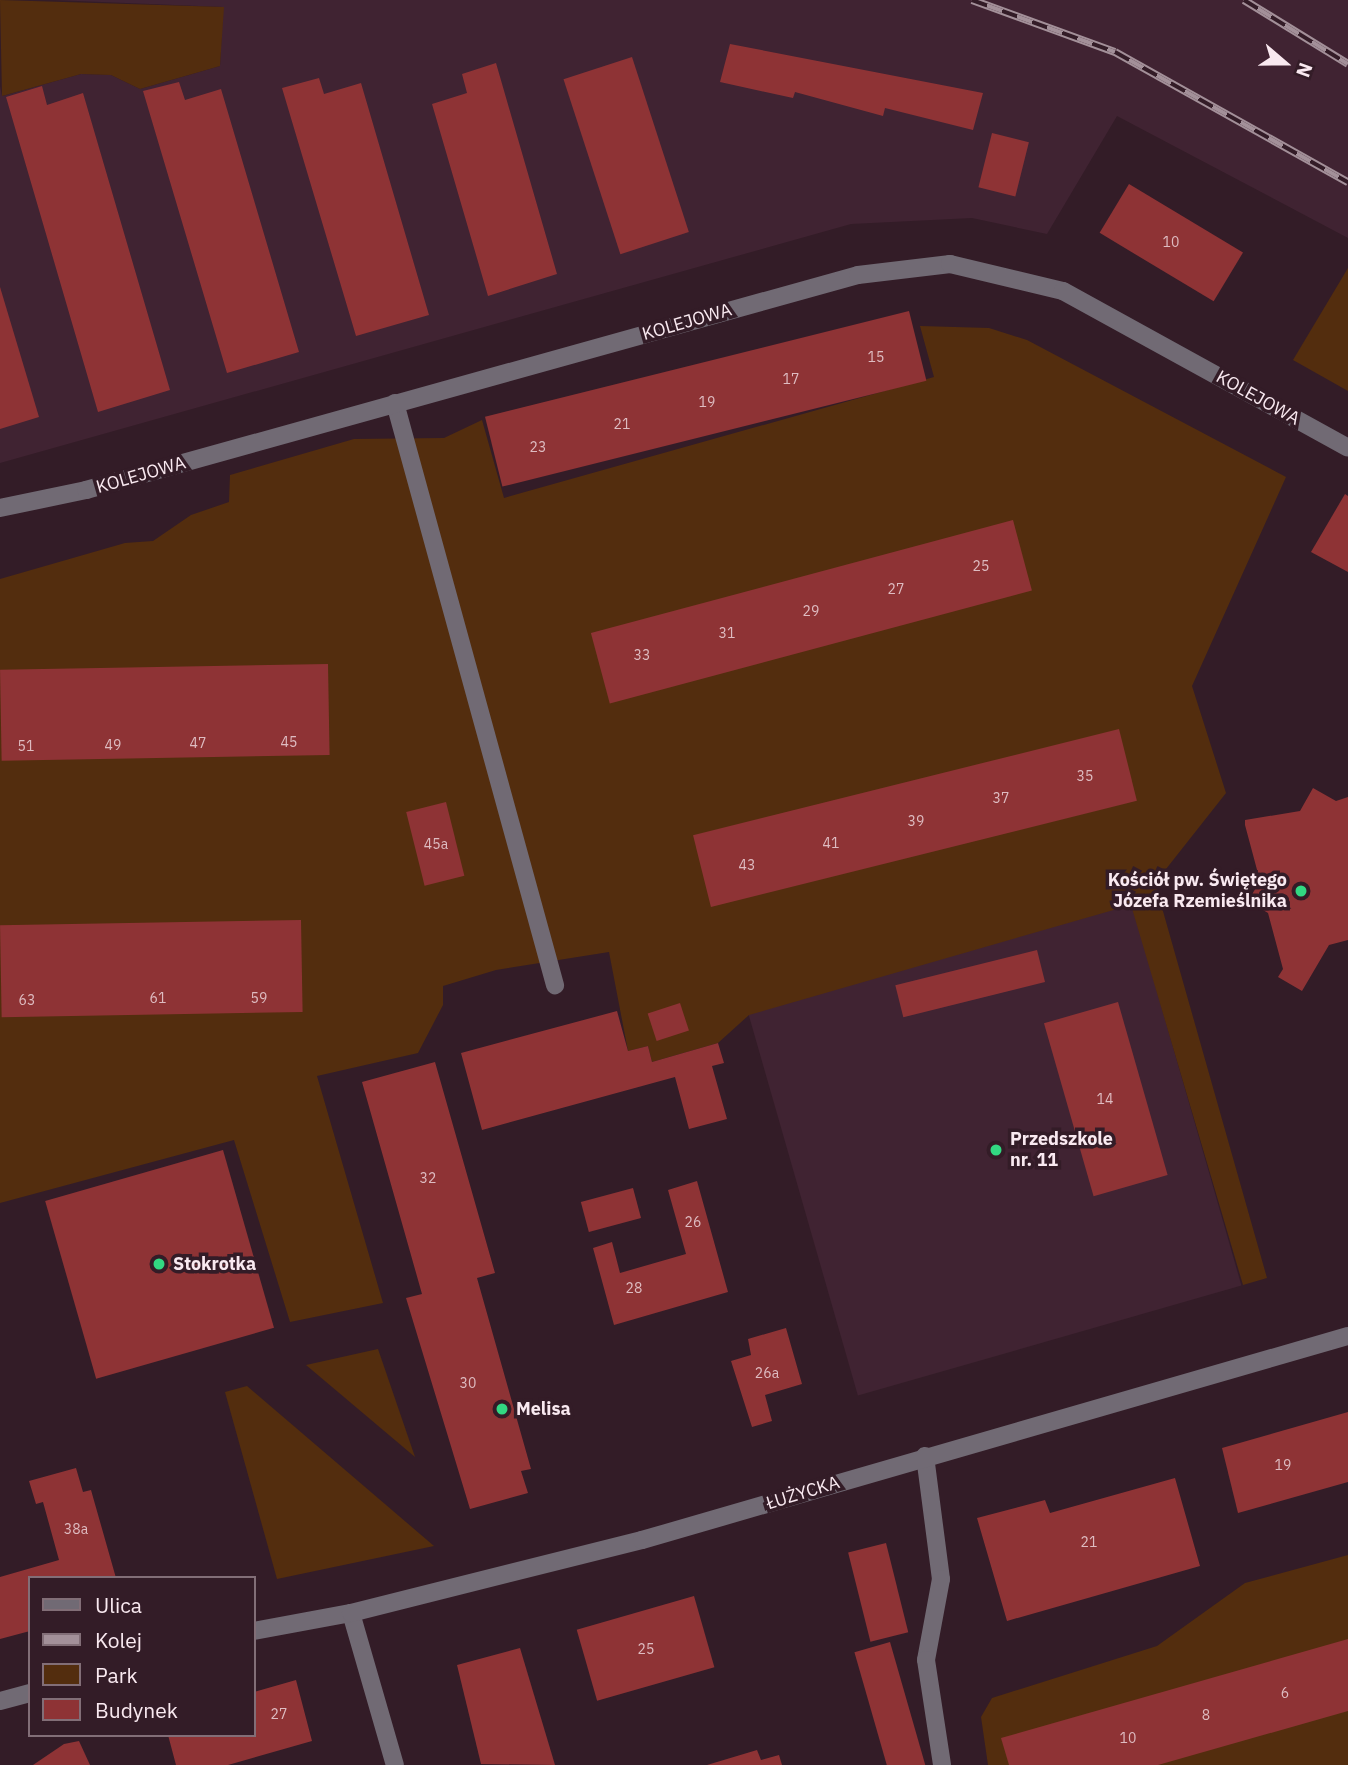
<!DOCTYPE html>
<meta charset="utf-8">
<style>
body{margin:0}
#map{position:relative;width:1348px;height:1765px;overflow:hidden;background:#331c27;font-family:"IBM Plex Sans",sans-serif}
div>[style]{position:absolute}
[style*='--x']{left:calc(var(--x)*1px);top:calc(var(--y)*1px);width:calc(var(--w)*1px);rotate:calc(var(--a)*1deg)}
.built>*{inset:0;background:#402332;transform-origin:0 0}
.green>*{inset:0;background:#532d0e}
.building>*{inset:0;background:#8e3335;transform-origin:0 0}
.minor>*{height:18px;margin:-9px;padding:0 9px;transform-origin:9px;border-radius:9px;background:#716a74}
.rail>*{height:8px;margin-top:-4px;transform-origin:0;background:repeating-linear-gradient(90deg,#331c27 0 16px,#a39099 0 32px);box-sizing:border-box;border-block:2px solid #a39099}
.dots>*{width:19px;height:19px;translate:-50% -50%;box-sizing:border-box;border:4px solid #331c27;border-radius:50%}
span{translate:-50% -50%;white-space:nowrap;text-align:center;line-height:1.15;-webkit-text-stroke:7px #331c27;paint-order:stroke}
.number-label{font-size:14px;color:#debcc1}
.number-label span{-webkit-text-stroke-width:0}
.street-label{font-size:18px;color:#f9e9f0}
.poi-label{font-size:18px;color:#f9e9f0;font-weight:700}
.right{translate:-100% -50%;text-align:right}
.left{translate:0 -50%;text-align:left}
.legend{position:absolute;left:28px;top:1576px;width:228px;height:161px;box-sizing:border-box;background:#331c27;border:2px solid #826e77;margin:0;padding:9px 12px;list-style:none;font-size:21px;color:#f9e9f0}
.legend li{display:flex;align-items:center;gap:14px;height:35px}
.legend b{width:35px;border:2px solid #826e77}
.north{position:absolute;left:1250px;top:28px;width:70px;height:70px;-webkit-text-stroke:5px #331c27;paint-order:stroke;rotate:110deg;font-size:19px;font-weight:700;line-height:28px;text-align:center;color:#f9e9f0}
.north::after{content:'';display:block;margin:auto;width:24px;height:32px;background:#f9e9f0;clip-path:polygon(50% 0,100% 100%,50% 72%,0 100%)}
</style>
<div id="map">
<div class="built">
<div style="clip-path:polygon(53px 0,1348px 0,1348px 238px,1117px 116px,1047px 234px,972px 218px,851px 224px,0 463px,0 86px,2px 96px,81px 74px,111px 75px,140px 89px,220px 66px,223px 7px)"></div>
<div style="left:1132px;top:904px;width:397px;height:399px;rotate:74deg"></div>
</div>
<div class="green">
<div style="clip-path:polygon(0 0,224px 7px,220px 66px,140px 89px,111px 75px,81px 74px,2px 96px)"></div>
<div style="clip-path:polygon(1348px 268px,1348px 391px,1293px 360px)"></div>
<div style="clip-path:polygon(920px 326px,989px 328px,1027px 340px,1286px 477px,1192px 686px,1226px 793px,1155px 883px,1267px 1278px,1243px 1285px,1131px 905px,749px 1015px,718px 1043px,652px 1062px,648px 1046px,628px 1051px,609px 952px,496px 970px,443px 986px,443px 1005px,418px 1053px,317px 1076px,383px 1303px,290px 1322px,234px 1140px,0 1203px,0 579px,125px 543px,153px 541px,191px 515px,229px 502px,230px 475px,354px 439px,444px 438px,482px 420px,504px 498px,934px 377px)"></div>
<div style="clip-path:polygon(378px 1349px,415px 1457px,306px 1365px)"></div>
<div style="clip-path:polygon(247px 1386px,434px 1546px,277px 1579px,225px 1392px)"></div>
<div style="clip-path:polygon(1348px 1555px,1348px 1765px,988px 1765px,981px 1717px,992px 1698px,1157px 1646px,1245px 1583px)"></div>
</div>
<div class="building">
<div style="clip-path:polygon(730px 44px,983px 93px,973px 130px,885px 108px,883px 116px,795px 92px,793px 98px,720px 82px)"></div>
<div style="left:632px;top:57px;width:184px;height:72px;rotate:72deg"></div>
<div style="clip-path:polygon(496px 63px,557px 274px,488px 296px,432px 104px,467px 93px,462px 74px)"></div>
<div style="clip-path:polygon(319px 78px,324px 94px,361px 83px,429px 315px,356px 336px,282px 88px)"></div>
<div style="clip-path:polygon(179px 82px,185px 100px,221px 89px,299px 352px,227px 373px,143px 91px)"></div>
<div style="clip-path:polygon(42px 86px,47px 105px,83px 93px,170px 390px,98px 412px,6px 97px)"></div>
<div style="left:992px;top:133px;width:38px;height:56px;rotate:14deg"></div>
<div style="left:1129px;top:184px;width:133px;height:57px;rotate:31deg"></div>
<div style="clip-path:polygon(0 287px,39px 417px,0 429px)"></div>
<div style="left:909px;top:311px;width:72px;height:437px;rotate:76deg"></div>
<div style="clip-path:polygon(1345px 494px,1348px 496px,1348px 572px,1311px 552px)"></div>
<div style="left:1013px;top:520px;width:73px;height:437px;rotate:75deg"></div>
<div style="left:328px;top:664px;width:91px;height:328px;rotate:89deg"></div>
<div style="left:1119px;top:729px;width:74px;height:439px;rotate:76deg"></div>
<div style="clip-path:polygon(1313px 788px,1336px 801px,1348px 797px,1348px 940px,1329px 945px,1302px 991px,1278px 977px,1283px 969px,1268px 913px,1248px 901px,1260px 881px,1245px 825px,1245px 820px,1300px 811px)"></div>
<div style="left:446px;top:802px;width:76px;height:41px;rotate:76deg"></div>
<div style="left:301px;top:920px;width:92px;height:301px;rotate:89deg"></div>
<div style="left:1037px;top:950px;width:33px;height:146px;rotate:76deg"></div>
<div style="left:1118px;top:1002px;width:180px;height:77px;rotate:74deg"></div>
<div style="left:680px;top:1003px;width:29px;height:34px;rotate:72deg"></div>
<div style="clip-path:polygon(617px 1011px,628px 1051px,648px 1046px,652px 1062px,718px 1043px,724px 1063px,712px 1066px,727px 1119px,689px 1129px,675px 1077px,482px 1130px,461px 1053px)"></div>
<div style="clip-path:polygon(435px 1062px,495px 1273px,477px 1278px,531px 1469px,521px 1471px,528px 1493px,470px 1509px,406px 1298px,422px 1294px,362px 1082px)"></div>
<div style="left:223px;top:1150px;width:185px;height:185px;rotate:74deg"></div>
<div style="clip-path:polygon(697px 1181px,728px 1292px,614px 1325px,593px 1248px,612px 1242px,620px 1273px,686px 1254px,668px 1190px)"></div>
<div style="left:633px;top:1188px;width:31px;height:54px;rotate:75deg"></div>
<div style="clip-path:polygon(786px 1328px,802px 1384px,765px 1395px,772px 1421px,752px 1427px,731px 1361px,751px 1355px,748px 1339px)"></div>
<div style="clip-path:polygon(1348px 1412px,1348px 1482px,1238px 1513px,1222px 1448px)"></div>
<div style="clip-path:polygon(76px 1468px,83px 1492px,91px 1490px,116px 1578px,30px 1578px,30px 1631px,0 1639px,0 1577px,59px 1560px,43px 1502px,36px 1504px,29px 1481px)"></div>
<div style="clip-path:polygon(1175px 1478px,1200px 1566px,1007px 1621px,977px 1518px,1045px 1500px,1050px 1513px)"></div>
<div style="left:886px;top:1543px;width:92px;height:39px;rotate:76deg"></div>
<div style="left:694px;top:1596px;width:74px;height:122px;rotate:74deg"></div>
<div style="clip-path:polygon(1348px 1639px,1348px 1711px,1158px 1765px,1009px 1765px,1001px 1738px)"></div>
<div style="left:890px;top:1642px;width:128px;height:37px;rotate:74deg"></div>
<div style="clip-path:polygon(520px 1648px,555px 1765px,481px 1764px,457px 1665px)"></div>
<div style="clip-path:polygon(296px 1680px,312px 1741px,228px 1765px,176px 1765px,168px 1735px,254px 1735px,254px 1692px)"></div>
<div style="clip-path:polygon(79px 1741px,90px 1765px,33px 1765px,64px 1744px)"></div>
<div style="clip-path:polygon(757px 1750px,761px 1760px,779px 1755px,782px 1765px,707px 1765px)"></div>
</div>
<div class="minor">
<div style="--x:395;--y:403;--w:604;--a:74.63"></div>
<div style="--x:0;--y:508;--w:88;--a:-11.8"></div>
<div style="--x:86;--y:490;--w:801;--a:-15.56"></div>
<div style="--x:858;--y:275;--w:93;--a:-6.8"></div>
<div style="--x:950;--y:264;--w:116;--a:13.4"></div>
<div style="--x:1063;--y:291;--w:325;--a:28.8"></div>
<div style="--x:925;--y:1456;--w:124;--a:82.6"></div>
<div style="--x:941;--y:1579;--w:82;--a:100.5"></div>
<div style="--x:926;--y:1660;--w:106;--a:81.3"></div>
<div style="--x:351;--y:1613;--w:158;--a:73.9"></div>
<div style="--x:254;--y:1631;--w:99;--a:-10.5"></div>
<div style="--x:351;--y:1613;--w:300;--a:-14.1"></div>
<div style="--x:642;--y:1540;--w:735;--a:-16.12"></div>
<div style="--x:0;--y:1701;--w:31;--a:-15"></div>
</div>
<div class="rail">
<div style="--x:972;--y:0;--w:152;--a:20"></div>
<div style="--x:1115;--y:52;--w:267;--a:29.2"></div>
<div style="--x:1244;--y:0;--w:122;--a:31.6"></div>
</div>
<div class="dots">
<div style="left:1301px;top:891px;background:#32d882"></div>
<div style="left:996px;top:1150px;background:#32d882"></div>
<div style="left:159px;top:1264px;background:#32d882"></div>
<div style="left:502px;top:1409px;background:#32d882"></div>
</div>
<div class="number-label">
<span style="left:1171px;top:242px">10</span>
<span style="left:876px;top:357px">15</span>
<span style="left:791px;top:379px">17</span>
<span style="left:707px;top:402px">19</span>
<span style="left:622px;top:424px">21</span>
<span style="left:538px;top:447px">23</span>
<span style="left:981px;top:566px">25</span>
<span style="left:896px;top:589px">27</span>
<span style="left:811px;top:611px">29</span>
<span style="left:727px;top:633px">31</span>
<span style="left:642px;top:655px">33</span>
<span style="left:289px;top:742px">45</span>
<span style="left:198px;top:743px">47</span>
<span style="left:113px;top:745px">49</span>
<span style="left:26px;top:746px">51</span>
<span style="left:1085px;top:776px">35</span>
<span style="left:1001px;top:798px">37</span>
<span style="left:916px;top:821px">39</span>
<span style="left:831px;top:843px">41</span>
<span style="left:436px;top:844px">45a</span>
<span style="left:747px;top:865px">43</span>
<span style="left:158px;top:998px">61</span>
<span style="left:259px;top:998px">59</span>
<span style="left:27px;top:1000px">63</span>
<span style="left:1105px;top:1099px">14</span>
<span style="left:428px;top:1178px">32</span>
<span style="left:693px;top:1222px">26</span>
<span style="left:634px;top:1288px">28</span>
<span style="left:767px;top:1373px">26a</span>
<span style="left:468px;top:1383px">30</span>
<span style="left:1283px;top:1465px">19</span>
<span style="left:76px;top:1529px">38a</span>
<span style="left:1089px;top:1542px">21</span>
<span style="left:646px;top:1649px">25</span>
<span style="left:1285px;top:1693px">6</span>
<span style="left:279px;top:1714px">27</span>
<span style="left:1206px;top:1715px">8</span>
<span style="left:1128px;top:1738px">10</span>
</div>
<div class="street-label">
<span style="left:687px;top:322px;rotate:-16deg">KOLEJOWA</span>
<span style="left:1258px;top:398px;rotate:29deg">KOLEJOWA</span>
<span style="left:141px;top:475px;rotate:-16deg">KOLEJOWA</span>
<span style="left:803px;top:1493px;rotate:-17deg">ŁUŻYCKA</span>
</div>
<div class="poi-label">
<span class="right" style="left:1287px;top:891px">Kościół pw. Świętego<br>Józefa Rzemieślnika</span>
<span class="left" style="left:1010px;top:1150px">Przedszkole<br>nr. 11</span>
<span class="left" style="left:173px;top:1264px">Stokrotka</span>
<span class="left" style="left:516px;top:1409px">Melisa</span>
</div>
<ul class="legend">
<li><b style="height:9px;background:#716a74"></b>Ulica</li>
<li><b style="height:9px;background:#a39099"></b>Kolej</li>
<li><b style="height:19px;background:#532d0e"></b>Park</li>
<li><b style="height:19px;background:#8e3335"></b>Budynek</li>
</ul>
<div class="north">N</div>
</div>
